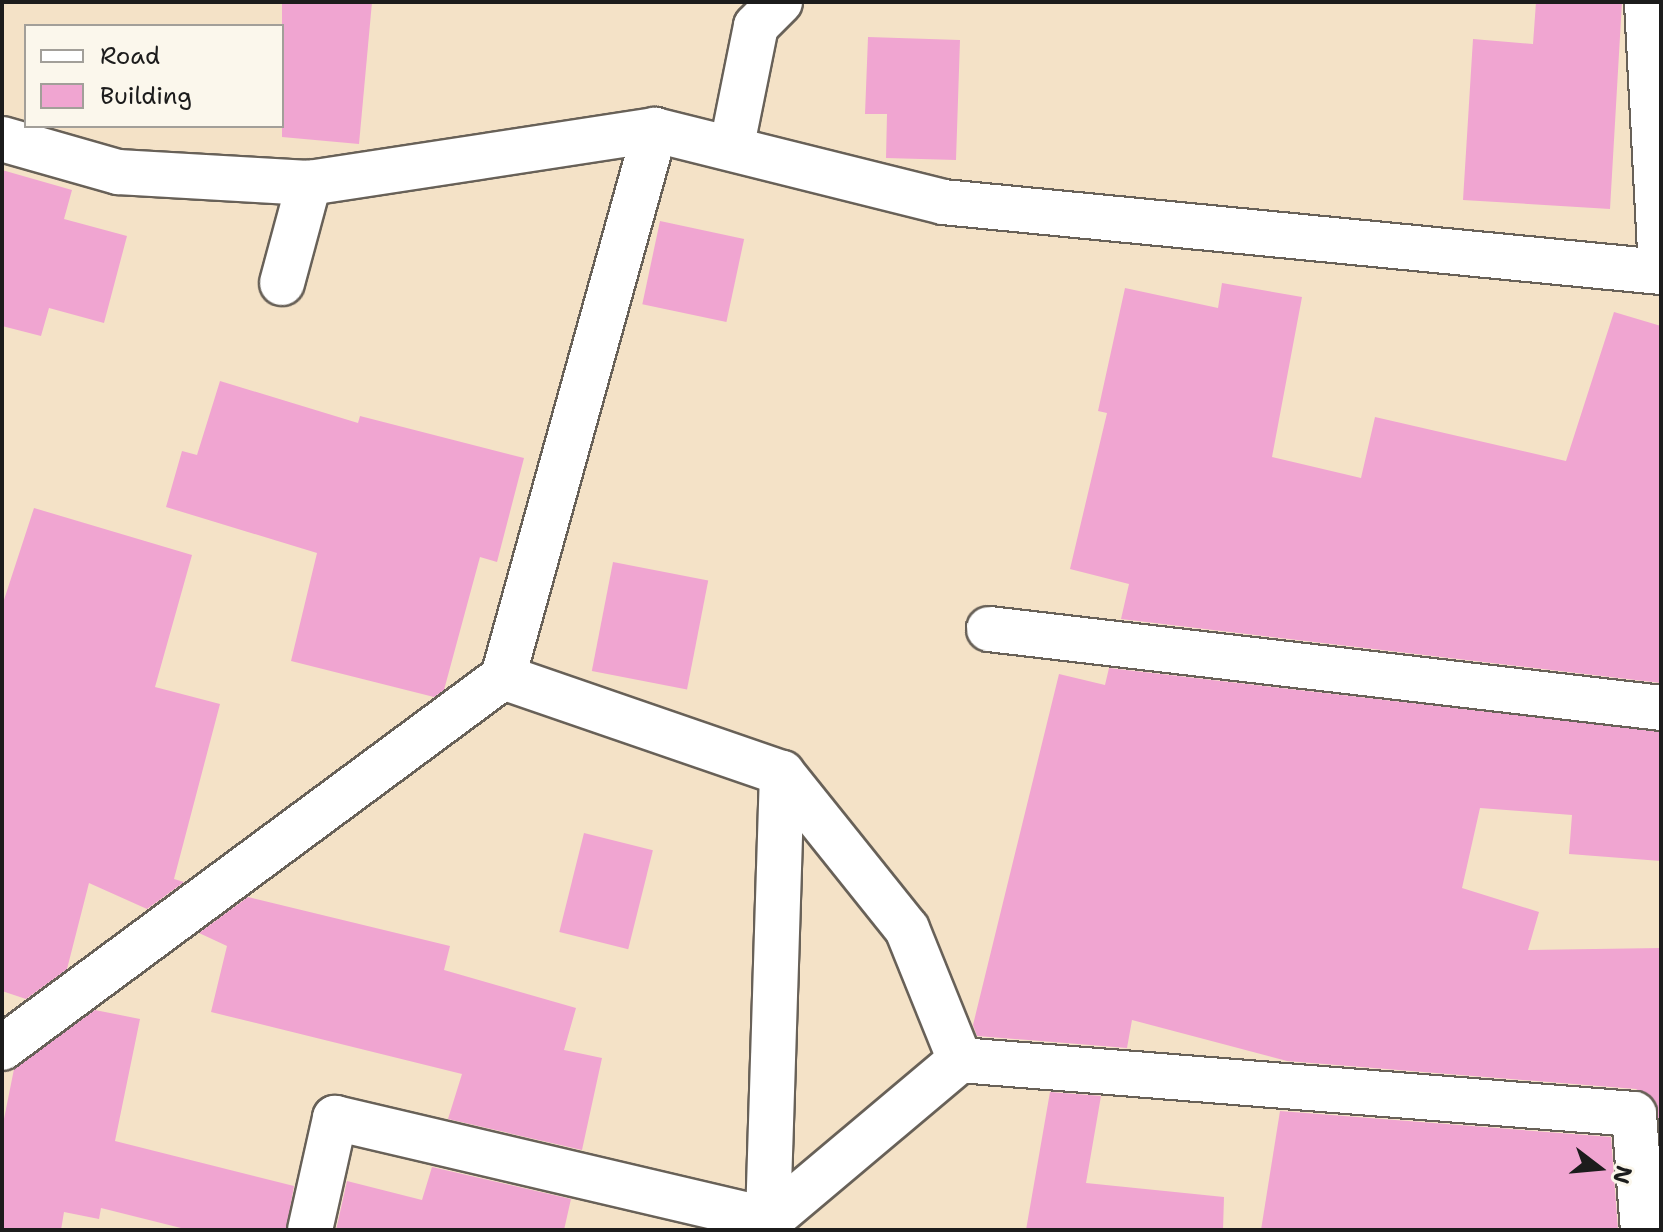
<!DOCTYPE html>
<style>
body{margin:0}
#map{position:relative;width:1663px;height:1232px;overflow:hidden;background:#f4e2c7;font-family:"Shantell Sans",sans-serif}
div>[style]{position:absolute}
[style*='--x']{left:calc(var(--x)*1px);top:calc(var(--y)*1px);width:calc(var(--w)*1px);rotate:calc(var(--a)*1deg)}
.building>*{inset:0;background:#f0a5d1;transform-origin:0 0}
.roads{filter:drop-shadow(2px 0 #686158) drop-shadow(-2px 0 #686158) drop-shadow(0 2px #686158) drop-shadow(0 -2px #686158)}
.street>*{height:44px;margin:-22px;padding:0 22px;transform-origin:22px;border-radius:22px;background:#fff}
span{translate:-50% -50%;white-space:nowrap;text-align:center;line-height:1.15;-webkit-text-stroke:6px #fbf7ec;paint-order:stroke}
.frame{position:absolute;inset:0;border:4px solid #1c1c1c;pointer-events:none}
.legend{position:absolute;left:24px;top:24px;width:260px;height:104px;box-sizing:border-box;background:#fbf7ec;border:2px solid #a29f99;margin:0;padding:10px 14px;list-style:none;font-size:24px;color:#1c1c1c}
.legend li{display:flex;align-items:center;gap:16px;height:40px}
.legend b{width:40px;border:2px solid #a29f99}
.north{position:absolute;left:1559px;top:1128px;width:80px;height:80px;-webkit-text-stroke:6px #fbf7ec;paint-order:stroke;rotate:106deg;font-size:22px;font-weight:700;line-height:32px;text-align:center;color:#1c1c1c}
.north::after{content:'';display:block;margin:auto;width:28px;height:36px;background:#1c1c1c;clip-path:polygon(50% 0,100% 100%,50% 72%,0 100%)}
</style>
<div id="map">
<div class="building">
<div style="clip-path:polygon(282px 2px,372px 2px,359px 144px,282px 137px)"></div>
<div style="clip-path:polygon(1536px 2px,1622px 2px,1610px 209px,1463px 200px,1473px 39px,1533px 44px)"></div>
<div style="clip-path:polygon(868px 37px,960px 40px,956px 160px,886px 158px,887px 114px,865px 114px)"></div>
<div style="clip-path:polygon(2px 170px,72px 190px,64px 219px,127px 236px,104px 323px,49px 308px,41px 336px,2px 326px)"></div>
<div style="left:660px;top:221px;width:86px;height:85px;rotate:12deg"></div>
<div style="clip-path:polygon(1222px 283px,1302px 297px,1272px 457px,1361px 478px,1375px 417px,1566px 461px,1614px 312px,1661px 326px,1661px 683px,1121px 619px,1129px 584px,1070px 569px,1107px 413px,1098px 411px,1125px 288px,1218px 308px)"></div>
<div style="clip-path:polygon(220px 381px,358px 423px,360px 416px,524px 458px,497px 562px,480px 557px,444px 690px,434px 697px,291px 661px,317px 553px,166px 507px,182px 451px,197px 455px)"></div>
<div style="clip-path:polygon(34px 508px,192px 555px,155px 687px,220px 704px,174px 879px,184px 882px,147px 909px,89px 883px,67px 969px,26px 999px,2px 991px,2px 606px)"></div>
<div style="left:613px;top:562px;width:97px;height:111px;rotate:11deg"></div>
<div style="clip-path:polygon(1109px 668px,1661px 732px,1661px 861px,1569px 854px,1572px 815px,1480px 808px,1462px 888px,1539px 912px,1528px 950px,1661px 948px,1661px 1139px,1656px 1102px,1636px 1089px,1287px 1061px,1132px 1020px,1127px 1048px,977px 1036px,973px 1025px,1059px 674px,1105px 685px)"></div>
<div style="left:584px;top:833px;width:71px;height:102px;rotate:14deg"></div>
<div style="clip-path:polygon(248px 897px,450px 946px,444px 970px,576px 1008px,564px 1050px,602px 1058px,582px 1150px,448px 1119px,462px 1074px,211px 1012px,227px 946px,199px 933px)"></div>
<div style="clip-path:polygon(95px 1010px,140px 1019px,115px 1141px,294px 1186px,286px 1230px,189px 1230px,101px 1208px,99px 1219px,64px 1212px,61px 1230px,2px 1230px,2px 1129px,14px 1069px)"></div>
<div style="clip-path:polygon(1050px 1092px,1101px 1096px,1086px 1183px,1224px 1197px,1223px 1230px,1026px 1230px)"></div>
<div style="clip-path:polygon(1280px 1111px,1611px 1137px,1618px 1230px,1261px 1230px)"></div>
<div style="clip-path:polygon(432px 1167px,571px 1199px,564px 1230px,336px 1230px,347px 1181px,422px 1200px)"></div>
</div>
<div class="roads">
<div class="street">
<div style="--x:1647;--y:2;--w:266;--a:87"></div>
<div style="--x:2;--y:139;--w:121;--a:15.9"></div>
<div style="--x:118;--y:172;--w:191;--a:3.3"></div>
<div style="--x:309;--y:183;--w:350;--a:-8.7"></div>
<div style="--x:655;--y:130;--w:297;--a:14"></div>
<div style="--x:943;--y:202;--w:721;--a:5.57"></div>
<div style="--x:732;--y:145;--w:121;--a:-78.6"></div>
<div style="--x:756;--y:26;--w:34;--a:-45"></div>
<div style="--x:282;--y:283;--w:104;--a:-74.9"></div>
<div style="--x:989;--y:629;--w:677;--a:6.7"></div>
<div style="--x:503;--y:677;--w:295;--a:19"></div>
<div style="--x:782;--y:773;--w:457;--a:91.8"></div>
<div style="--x:782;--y:773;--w:200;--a:51.3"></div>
<div style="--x:907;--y:929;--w:141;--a:68"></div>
<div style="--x:2;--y:1048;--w:623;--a:-36.52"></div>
<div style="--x:503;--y:677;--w:568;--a:-74.47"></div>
<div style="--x:310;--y:1230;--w:115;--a:-77.4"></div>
<div style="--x:335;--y:1118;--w:447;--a:13.2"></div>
<div style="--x:770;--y:1220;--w:248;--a:-40.1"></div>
<div style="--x:960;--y:1060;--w:676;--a:4.58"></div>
<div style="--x:1634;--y:1114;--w:116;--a:85.6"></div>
</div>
</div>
<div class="frame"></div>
<ul class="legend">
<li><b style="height:10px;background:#fff"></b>Road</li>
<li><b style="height:22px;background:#f0a5d1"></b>Building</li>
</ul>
<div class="north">N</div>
</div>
